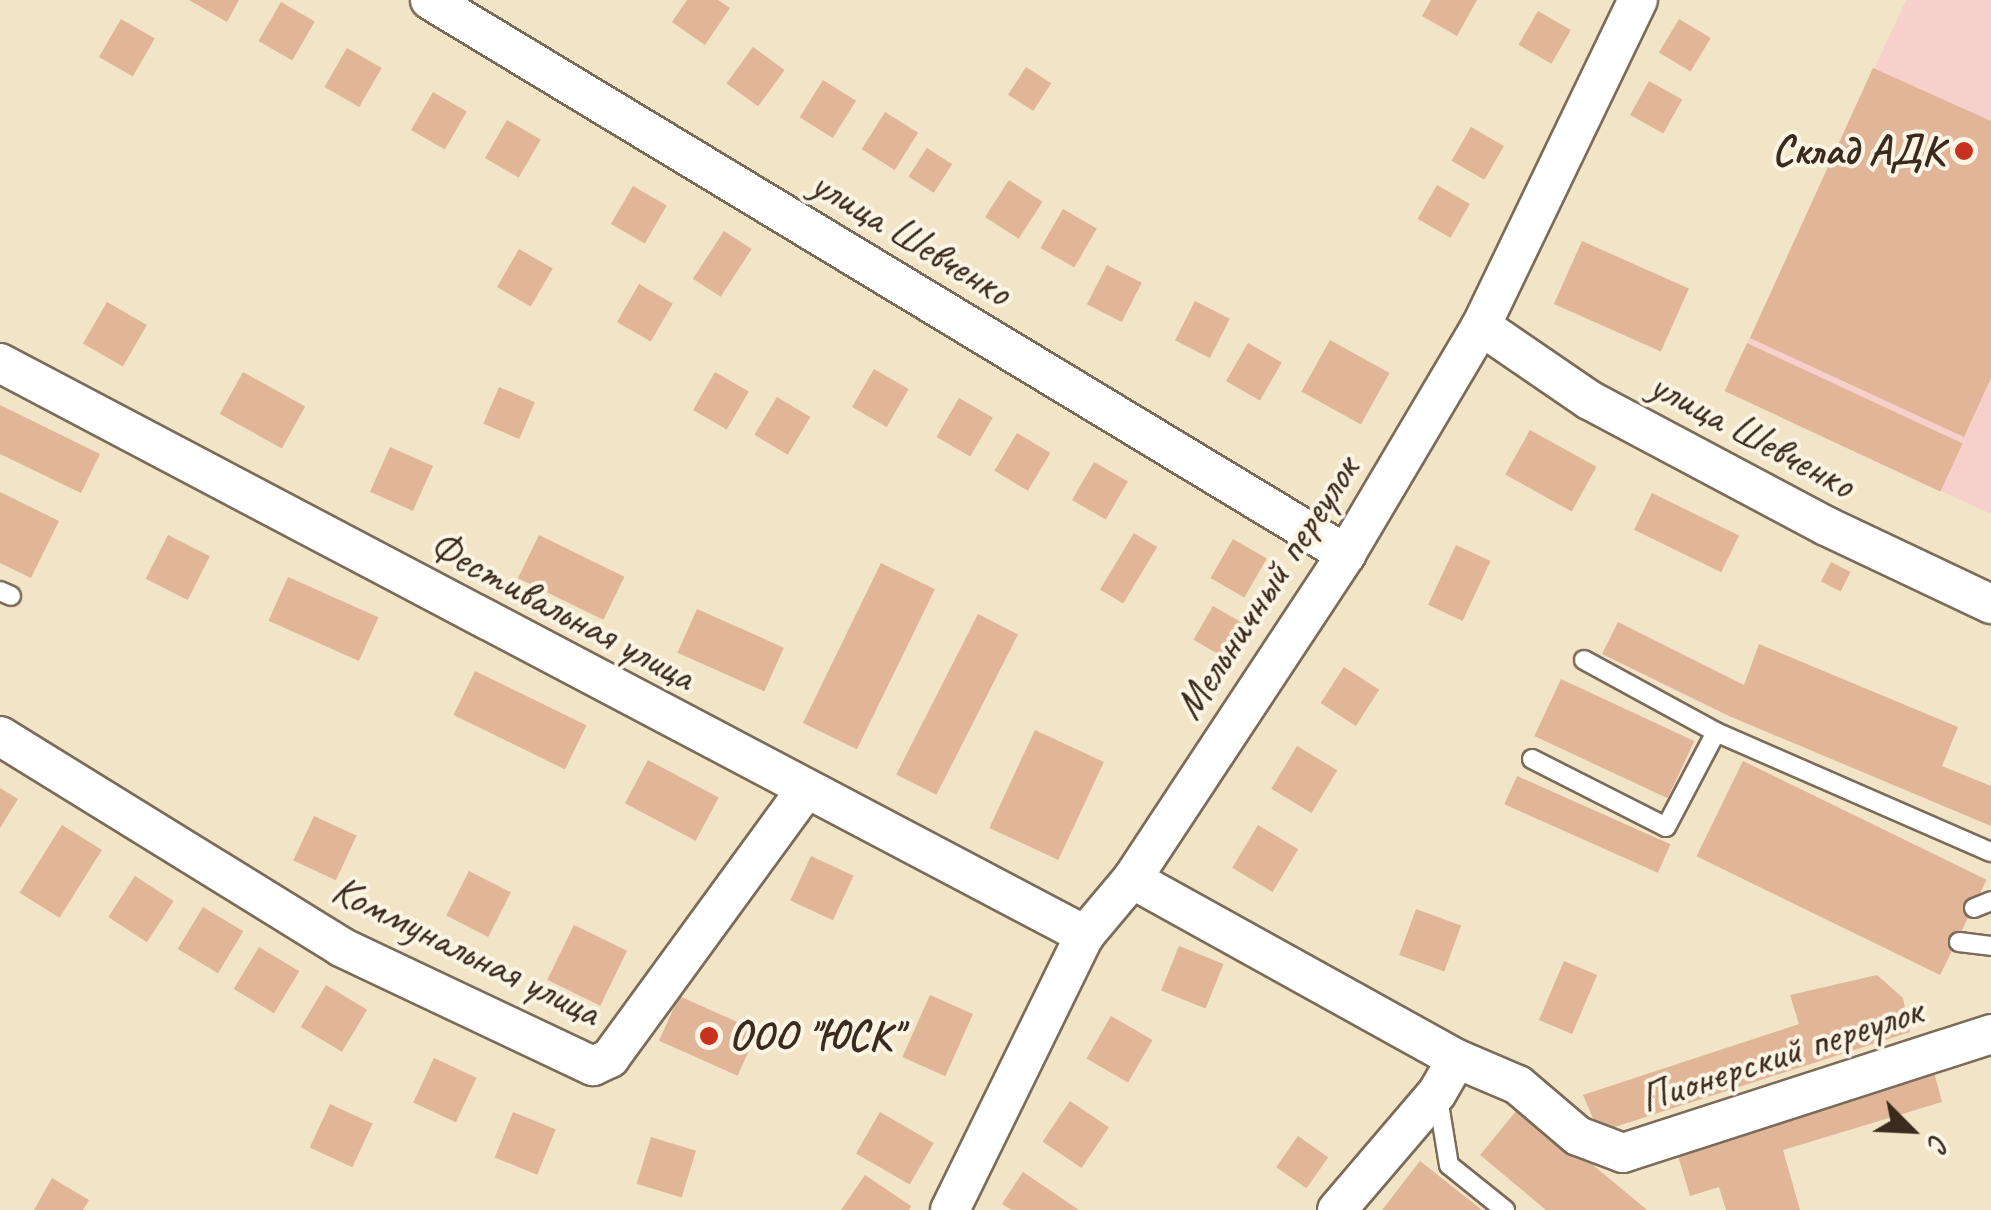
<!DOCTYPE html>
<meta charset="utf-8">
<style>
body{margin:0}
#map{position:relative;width:1991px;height:1210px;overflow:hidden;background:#f2e4c7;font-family:Caveat,sans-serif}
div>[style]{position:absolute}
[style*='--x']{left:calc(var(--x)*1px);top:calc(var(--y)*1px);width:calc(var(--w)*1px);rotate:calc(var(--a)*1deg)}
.built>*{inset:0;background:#f7d0cc}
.building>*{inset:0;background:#e1b597;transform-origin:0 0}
.roads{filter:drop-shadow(2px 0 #7b6b59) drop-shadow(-2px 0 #7b6b59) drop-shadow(0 2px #7b6b59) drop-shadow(0 -2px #7b6b59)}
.service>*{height:18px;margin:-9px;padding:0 9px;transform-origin:9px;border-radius:9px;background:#fff}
.minor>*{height:38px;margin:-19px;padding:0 19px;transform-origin:19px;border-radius:19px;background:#fff}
.dots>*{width:28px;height:28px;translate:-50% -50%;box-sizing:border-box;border:5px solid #fcf5e5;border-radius:50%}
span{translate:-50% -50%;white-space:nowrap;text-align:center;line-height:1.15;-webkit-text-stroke:8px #fcf5e5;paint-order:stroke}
.poi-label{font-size:42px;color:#3b2a1e;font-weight:700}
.right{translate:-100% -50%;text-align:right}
.left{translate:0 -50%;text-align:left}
.street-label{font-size:42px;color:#3b2a1e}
.north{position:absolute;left:1861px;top:1080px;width:100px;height:100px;-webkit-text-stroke:8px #fcf5e5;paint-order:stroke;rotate:114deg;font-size:28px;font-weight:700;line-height:40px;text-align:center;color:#3b2a1e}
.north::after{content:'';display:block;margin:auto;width:35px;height:45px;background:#3b2a1e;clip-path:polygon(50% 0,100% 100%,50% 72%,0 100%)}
</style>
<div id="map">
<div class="built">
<div style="clip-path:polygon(1906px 0,1991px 0,1991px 514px,1725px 391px)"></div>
</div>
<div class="building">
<div style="clip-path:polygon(189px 0,239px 0,227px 22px)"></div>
<div style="clip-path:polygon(687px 0,718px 0,730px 8px,705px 45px,672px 22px)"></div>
<div style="clip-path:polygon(1431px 0,1477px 0,1457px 36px,1422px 16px)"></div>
<div style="left:281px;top:2px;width:39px;height:45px;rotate:30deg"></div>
<div style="left:1538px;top:11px;width:38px;height:39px;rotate:30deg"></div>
<div style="left:121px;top:19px;width:39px;height:44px;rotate:30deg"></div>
<div style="left:1679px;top:19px;width:37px;height:39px;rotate:31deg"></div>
<div style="left:753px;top:47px;width:39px;height:45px;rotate:36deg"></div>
<div style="left:347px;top:48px;width:40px;height:45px;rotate:30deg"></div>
<div style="left:1026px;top:67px;width:30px;height:33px;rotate:33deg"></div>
<div style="clip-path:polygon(1873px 68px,1991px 121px,1991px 378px,1964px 437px,1750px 338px)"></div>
<div style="left:823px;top:80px;width:39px;height:44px;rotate:32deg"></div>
<div style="left:1649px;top:81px;width:38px;height:39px;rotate:29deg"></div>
<div style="left:433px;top:92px;width:39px;height:44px;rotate:30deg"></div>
<div style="left:885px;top:112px;width:39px;height:44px;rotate:32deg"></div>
<div style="left:507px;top:120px;width:39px;height:44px;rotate:30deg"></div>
<div style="left:1471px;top:127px;width:38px;height:39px;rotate:30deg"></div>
<div style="left:927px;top:148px;width:30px;height:34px;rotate:33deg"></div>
<div style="left:1009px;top:180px;width:40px;height:44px;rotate:33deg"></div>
<div style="left:1437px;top:185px;width:38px;height:39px;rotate:30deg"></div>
<div style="left:633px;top:186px;width:39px;height:44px;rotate:30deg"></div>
<div style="left:1063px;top:209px;width:39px;height:45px;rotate:30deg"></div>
<div style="left:724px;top:231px;width:33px;height:57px;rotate:33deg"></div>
<div style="left:1582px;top:241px;width:117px;height:69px;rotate:24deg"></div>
<div style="left:519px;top:249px;width:39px;height:44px;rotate:30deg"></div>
<div style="left:1107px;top:265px;width:39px;height:44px;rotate:27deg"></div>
<div style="left:639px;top:284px;width:39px;height:44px;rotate:30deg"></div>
<div style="left:1195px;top:301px;width:39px;height:44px;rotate:27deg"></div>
<div style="left:107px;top:302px;width:46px;height:48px;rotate:30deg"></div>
<div style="left:1330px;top:340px;width:68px;height:59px;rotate:29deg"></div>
<div style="left:1248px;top:343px;width:39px;height:44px;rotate:30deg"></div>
<div style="left:1747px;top:343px;width:238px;height:53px;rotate:25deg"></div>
<div style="left:874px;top:369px;width:40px;height:44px;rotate:30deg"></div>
<div style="left:243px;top:372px;width:71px;height:48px;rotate:29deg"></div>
<div style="left:715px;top:372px;width:39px;height:44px;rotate:30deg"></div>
<div style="left:499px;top:387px;width:39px;height:40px;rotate:23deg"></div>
<div style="left:777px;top:397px;width:39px;height:44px;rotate:31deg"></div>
<div style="left:959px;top:398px;width:39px;height:45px;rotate:30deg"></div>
<div style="clip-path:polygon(0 405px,100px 454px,81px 493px,0 454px)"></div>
<div style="left:1530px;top:430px;width:76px;height:51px;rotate:29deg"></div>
<div style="left:1017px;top:433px;width:39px;height:44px;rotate:31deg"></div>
<div style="left:390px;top:447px;width:47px;height:49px;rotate:24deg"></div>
<div style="left:1094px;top:462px;width:39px;height:44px;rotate:30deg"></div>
<div style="clip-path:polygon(0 492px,59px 521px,31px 578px,0 563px)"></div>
<div style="left:1652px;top:493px;width:97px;height:41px;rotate:26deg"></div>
<div style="left:1134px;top:533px;width:27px;height:66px;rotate:31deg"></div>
<div style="left:168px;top:535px;width:47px;height:49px;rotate:27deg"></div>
<div style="left:539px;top:535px;width:95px;height:48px;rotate:26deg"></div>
<div style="left:1233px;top:539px;width:39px;height:45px;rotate:30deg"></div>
<div style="left:1456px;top:545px;width:38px;height:66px;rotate:25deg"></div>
<div style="left:1831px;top:562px;width:22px;height:22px;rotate:27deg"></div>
<div style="left:881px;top:563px;width:60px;height:178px;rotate:26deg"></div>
<div style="left:288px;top:577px;width:99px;height:48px;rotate:24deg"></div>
<div style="left:1213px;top:606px;width:38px;height:39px;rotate:30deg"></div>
<div style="left:697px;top:609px;width:95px;height:48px;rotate:24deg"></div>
<div style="left:978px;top:614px;width:45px;height:180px;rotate:27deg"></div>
<div style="clip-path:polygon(1618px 622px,1744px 685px,1759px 644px,1958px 727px,1942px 766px,1991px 786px,1991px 826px,1729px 716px,1602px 654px)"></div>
<div style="left:1344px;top:667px;width:42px;height:43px;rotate:33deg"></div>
<div style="left:475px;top:671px;width:124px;height:49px;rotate:26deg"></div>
<div style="left:1561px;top:679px;width:147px;height:63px;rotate:25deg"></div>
<div style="left:1035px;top:730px;width:76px;height:108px;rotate:25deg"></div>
<div style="left:1297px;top:746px;width:47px;height:50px;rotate:31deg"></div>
<div style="left:648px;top:760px;width:80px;height:49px;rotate:28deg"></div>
<div style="left:1743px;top:761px;width:271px;height:106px;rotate:26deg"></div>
<div style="left:1517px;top:776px;width:168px;height:31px;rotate:24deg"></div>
<div style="clip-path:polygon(0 788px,18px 799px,0 828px)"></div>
<div style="left:314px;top:816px;width:47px;height:49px;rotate:25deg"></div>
<div style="left:62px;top:825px;width:47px;height:80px;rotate:32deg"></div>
<div style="left:1258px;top:825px;width:47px;height:50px;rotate:31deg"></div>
<div style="left:811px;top:856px;width:47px;height:49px;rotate:25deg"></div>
<div style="left:469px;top:871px;width:47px;height:50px;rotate:27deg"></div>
<div style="left:135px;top:876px;width:46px;height:49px;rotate:33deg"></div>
<div style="left:203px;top:907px;width:47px;height:49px;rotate:31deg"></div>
<div style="left:1416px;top:909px;width:48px;height:49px;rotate:20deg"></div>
<div style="left:574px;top:925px;width:59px;height:61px;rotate:26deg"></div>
<div style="left:1179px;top:946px;width:48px;height:48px;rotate:22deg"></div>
<div style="left:259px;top:947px;width:47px;height:49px;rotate:31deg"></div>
<div style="left:1564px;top:961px;width:36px;height:64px;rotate:23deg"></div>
<div style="clip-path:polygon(1877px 975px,1903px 998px,1910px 1032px,1599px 1132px,1583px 1095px,1799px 1024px,1790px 995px)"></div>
<div style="left:326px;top:985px;width:48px;height:49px;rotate:31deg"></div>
<div style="left:930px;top:995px;width:47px;height:68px;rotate:24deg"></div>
<div style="left:679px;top:996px;width:86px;height:49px;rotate:24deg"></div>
<div style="left:1111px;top:1016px;width:48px;height:49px;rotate:30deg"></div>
<div style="left:434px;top:1058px;width:47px;height:49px;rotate:25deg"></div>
<div style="clip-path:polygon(1934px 1072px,1942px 1102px,1783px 1150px,1800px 1210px,1726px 1210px,1719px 1187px,1690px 1196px,1676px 1149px)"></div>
<div style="left:1070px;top:1101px;width:47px;height:49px;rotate:34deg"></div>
<div style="left:330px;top:1104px;width:47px;height:48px;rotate:25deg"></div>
<div style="clip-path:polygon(1521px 1105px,1647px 1210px,1546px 1210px,1480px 1155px)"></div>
<div style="left:513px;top:1112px;width:46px;height:49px;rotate:22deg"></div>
<div style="left:880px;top:1112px;width:62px;height:48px;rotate:30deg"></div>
<div style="left:1298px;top:1136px;width:37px;height:38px;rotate:35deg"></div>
<div style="left:651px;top:1137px;width:47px;height:49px;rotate:17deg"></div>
<div style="clip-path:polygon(1420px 1161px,1482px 1210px,1382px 1210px)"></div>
<div style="clip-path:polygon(1023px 1172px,1079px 1210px,1012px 1210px,1002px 1204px)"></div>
<div style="clip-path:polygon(865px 1175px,911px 1206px,909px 1210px,841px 1210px)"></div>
<div style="clip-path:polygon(52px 1178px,89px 1200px,83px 1210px,34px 1210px)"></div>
</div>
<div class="roads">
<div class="service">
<div style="--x:0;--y:591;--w:12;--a:24"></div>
<div style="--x:1584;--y:660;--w:150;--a:28.6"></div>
<div style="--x:1716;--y:732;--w:300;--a:23.6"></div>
<div style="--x:1532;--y:759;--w:150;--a:26.9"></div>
<div style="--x:1666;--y:827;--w:107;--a:-62.2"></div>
<div style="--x:1974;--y:908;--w:18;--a:-22"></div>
<div style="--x:1959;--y:942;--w:32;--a:7"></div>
<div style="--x:1438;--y:1098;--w:68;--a:80.7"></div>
<div style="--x:1449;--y:1165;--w:72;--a:38.8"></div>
</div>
<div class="minor">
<div style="--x:430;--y:0;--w:1071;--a:31.17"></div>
<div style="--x:1481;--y:326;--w:131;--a:34.4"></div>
<div style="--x:1589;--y:400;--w:268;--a:28"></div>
<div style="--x:1826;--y:526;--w:183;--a:25.3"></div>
<div style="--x:0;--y:363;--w:1227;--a:27.8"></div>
<div style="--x:0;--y:736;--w:401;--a:31.7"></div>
<div style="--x:341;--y:947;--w:279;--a:25.3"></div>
<div style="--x:593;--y:1066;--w:19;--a:-25"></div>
<div style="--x:610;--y:1058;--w:333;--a:-53.9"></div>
<div style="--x:1132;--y:879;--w:372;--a:29"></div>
<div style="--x:1457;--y:1059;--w:66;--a:23.1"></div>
<div style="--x:1518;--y:1085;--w:79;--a:40.4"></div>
<div style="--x:1578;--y:1136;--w:48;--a:20.7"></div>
<div style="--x:1623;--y:1153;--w:387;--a:-17.9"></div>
<div style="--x:950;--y:1210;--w:306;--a:-63.9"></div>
<div style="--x:1085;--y:935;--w:73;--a:-50"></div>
<div style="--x:1132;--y:879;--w:389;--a:-56.6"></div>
<div style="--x:1346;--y:554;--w:265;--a:-59.4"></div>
<div style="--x:1481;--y:326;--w:362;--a:-64.3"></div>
<div style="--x:1337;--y:1210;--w:154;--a:-49.5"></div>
<div style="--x:1437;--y:1093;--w:39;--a:-60"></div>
</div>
</div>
<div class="dots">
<div style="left:1964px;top:151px;background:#c8321e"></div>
<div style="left:709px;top:1036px;background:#c8321e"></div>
</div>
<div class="poi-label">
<span class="right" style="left:1944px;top:151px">Склад АДК</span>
<span class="left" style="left:729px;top:1036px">ООО "ЮСК"</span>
</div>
<div class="street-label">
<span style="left:911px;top:238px;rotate:31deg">улица Шевченко</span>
<span style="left:1752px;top:435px;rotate:28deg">улица Шевченко</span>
<span style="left:1267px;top:588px;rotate:-57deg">Мельничный переулок</span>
<span style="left:562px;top:611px;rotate:28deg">Фестивальная улица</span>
<span style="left:466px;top:951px;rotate:26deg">Коммунальная улица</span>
<span style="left:1781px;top:1055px;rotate:-18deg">Пионерский переулок</span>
</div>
<div class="north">С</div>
</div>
